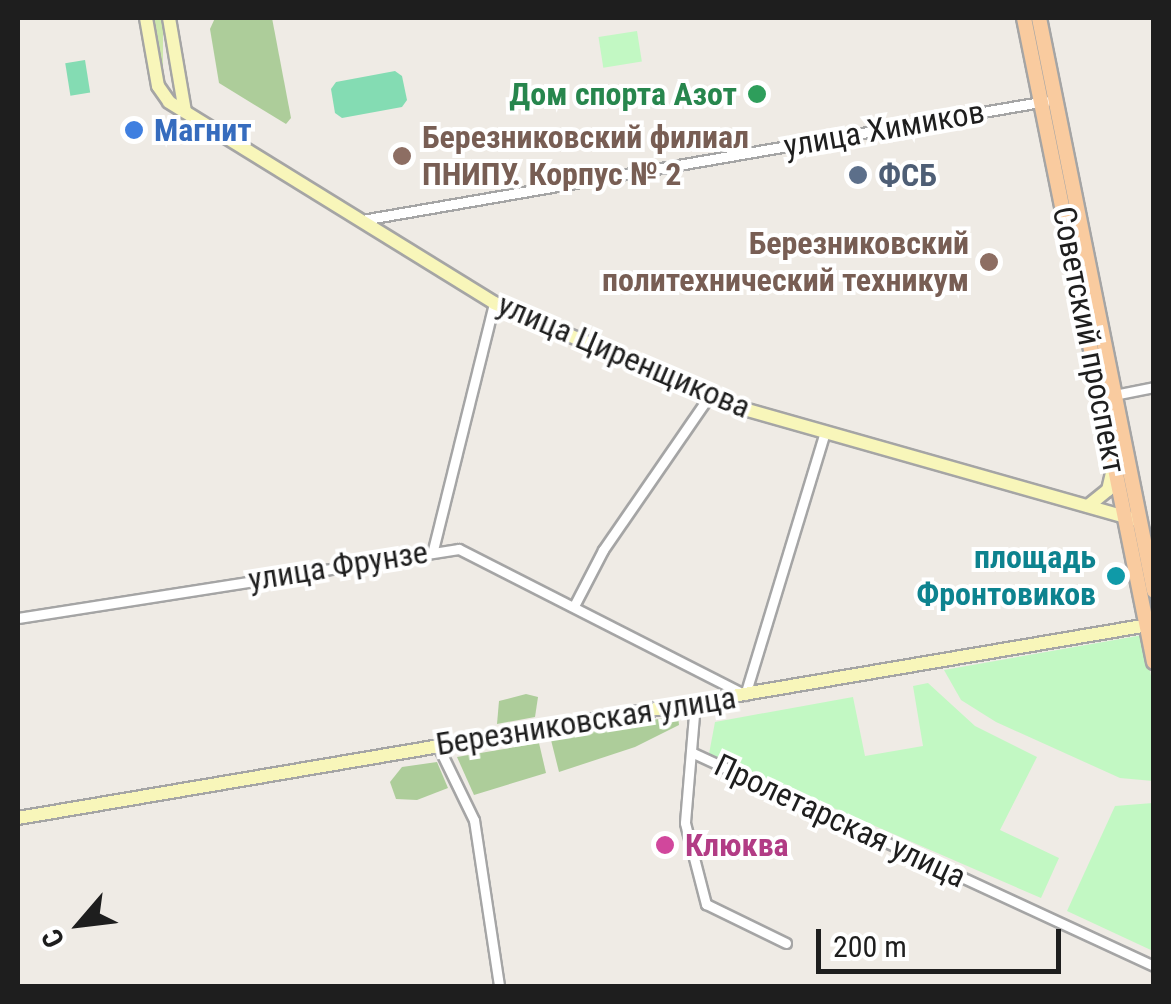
<!DOCTYPE html>
<meta charset="utf-8">
<style>
body{margin:0}
#map{position:relative;width:1171px;height:1004px;overflow:hidden;background:#efebe5;font-family:"Roboto Condensed",sans-serif}
div>[style]{position:absolute}
[style*='--x']{left:calc(var(--x)*1px);top:calc(var(--y)*1px);width:calc(var(--w)*1px);rotate:calc(var(--a)*1deg)}
.grass>*{inset:0;background:#cee8ac;transform-origin:0 0}
.forest>*{inset:0;background:#adcd9a}
.park>*{inset:0;background:#c2f8c3;transform-origin:0 0}
.pitch>*{inset:0;background:#84dcb3;transform-origin:0 0}
.roads{filter:drop-shadow(2px 0 #a5a5a5) drop-shadow(-2px 0 #a5a5a5) drop-shadow(0 2px #a5a5a5) drop-shadow(0 -2px #a5a5a5)}
.street>*{height:9px;margin:-4.5px;padding:0 4.5px;transform-origin:4.5px;border-radius:4.5px;background:#fff}
.secondary>*{height:12px;margin:-6px;padding:0 6px;transform-origin:6px;border-radius:6px;background:#f8f6ba}
.primary>*{height:14px;margin:-7px;padding:0 7px;transform-origin:7px;border-radius:7px;background:#f9cb9f}
.dots>*{width:28px;height:28px;translate:-50% -50%;box-sizing:border-box;border:5px solid #fff;border-radius:50%}
span{translate:-50% -50%;white-space:nowrap;text-align:center;line-height:1.15;-webkit-text-stroke:8px #fff;paint-order:stroke}
.leisure-label{font-size:32px;color:#27864d;font-weight:700}
.right{translate:-100% -50%;text-align:right}
.street-label{font-size:32px;color:#1e1e1e}
.shop-label{font-size:32px;color:#366cbe;font-weight:700}
.left{translate:0 -50%;text-align:left}
.education-label{font-size:32px;color:#785e54;font-weight:700}
.service-label{font-size:32px;color:#4e5e75;font-weight:700}
.culture-label{font-size:32px;color:#0d838f;font-weight:700}
.hotel-label{font-size:32px;color:#b23c85;font-weight:700}
.frame{position:absolute;inset:0;border:20px solid #1e1e1e;pointer-events:none}
.north{position:absolute;left:30px;top:874px;width:100px;height:100px;-webkit-text-stroke:8px #fff;paint-order:stroke;rotate:242deg;font-size:28px;font-weight:700;line-height:40px;text-align:center;color:#1e1e1e}
.north::after{content:'';display:block;margin:auto;width:35px;height:45px;background:#1e1e1e;clip-path:polygon(50% 0,100% 100%,50% 72%,0 100%)}
.scale{position:absolute;left:816px;top:929px;width:245px;height:45px;box-sizing:border-box;border:5px solid #1e1e1e;border-top:0;padding-left:12px;font-size:30px;line-height:35px;white-space:nowrap;color:#1e1e1e;-webkit-text-stroke:8px #fff;paint-order:stroke}
</style>
<div id="map">
<div class="grass">
<div style="left:150px;top:18px;width:13px;height:62px"></div>
</div>
<div class="forest">
<div style="clip-path:polygon(215px 18px,272px 18px,291px 118px,286px 124px,219px 83px,210px 29px)"></div>
<div style="clip-path:polygon(526px 694px,538px 697px,535px 717px,497px 724px,499px 701px)"></div>
<div style="clip-path:polygon(678px 716px,679px 725px,635px 747px,559px 772px,550px 736px)"></div>
<div style="clip-path:polygon(539px 743px,546px 773px,474px 795px,457px 757px)"></div>
<div style="clip-path:polygon(437px 762px,448px 788px,417px 800px,396px 799px,390px 782px,402px 767px)"></div>
</div>
<div class="park">
<div style="left:637px;top:31px;width:31px;height:39px;rotate:81deg"></div>
<div style="clip-path:polygon(1143px 635px,1153px 686px,1153px 781px,1120px 778px,996px 722px,961px 700px,944px 670px)"></div>
<div style="clip-path:polygon(928px 683px,975px 726px,1037px 757px,1000px 830px,1059px 858px,1041px 898px,709px 754px,715px 722px,853px 697px,865px 756px,923px 746px,913px 686px)"></div>
<div style="clip-path:polygon(1153px 803px,1154px 803px,1153px 951px,1067px 911px,1115px 806px)"></div>
</div>
<div class="pitch">
<div style="left:85px;top:60px;width:33px;height:20px;rotate:81deg"></div>
<div style="clip-path:polygon(395px 71px,402px 76px,407px 100px,402px 107px,342px 118px,335px 113px,331px 89px,336px 82px)"></div>
</div>
<div class="roads">
<div class="street">
<div style="--x:362;--y:220;--w:694;--a:-9.87"></div>
<div style="--x:1114;--y:395;--w:41;--a:-11.3"></div>
<div style="--x:433;--y:550;--w:254;--a:-76.1"></div>
<div style="--x:574;--y:606;--w:63;--a:-62.6"></div>
<div style="--x:603;--y:550;--w:185;--a:-55.4"></div>
<div style="--x:18;--y:618;--w:446;--a:-8.9"></div>
<div style="--x:459;--y:549;--w:321;--a:27"></div>
<div style="--x:745;--y:695;--w:275;--a:-73.1"></div>
<div style="--x:695;--y:703;--w:120;--a:94.8"></div>
<div style="--x:685;--y:823;--w:84;--a:75.5"></div>
<div style="--x:706;--y:904;--w:89;--a:26"></div>
<div style="--x:438;--y:746;--w:82;--a:64.1"></div>
<div style="--x:474;--y:820;--w:168;--a:81.4"></div>
<div style="--x:691;--y:752;--w:510;--a:24.81"></div>
</div>
<div class="secondary">
<div style="--x:146;--y:18;--w:69;--a:80"></div>
<div style="--x:158;--y:86;--w:19;--a:55"></div>
<div style="--x:169;--y:102;--w:382;--a:31.7"></div>
<div style="--x:494;--y:303;--w:264;--a:23.2"></div>
<div style="--x:737;--y:407;--w:412;--a:15.8"></div>
<div style="--x:169;--y:18;--w:95;--a:80.3"></div>
<div style="--x:1088;--y:506;--w:26;--a:-39"></div>
<div style="--x:1108;--y:490;--w:23;--a:-77"></div>
<div style="--x:18;--y:818;--w:1152;--a:-9.69"></div>
</div>
<div class="primary">
<div style="--x:1024;--y:18;--w:657;--a:78.59"></div>
<div style="--x:1039;--y:18;--w:584;--a:78.65"></div>
</div>
</div>
<div class="dots">
<div style="left:757px;top:94px;background:#2e9e5b"></div>
<div style="left:134px;top:130px;background:#3f7fe0"></div>
<div style="left:402px;top:156px;background:#8d6e63"></div>
<div style="left:858px;top:175px;background:#5c6f8a"></div>
<div style="left:989px;top:262px;background:#8d6e63"></div>
<div style="left:1116px;top:576px;background:#0f9aa8"></div>
<div style="left:665px;top:845px;background:#d1479c"></div>
</div>
<div class="leisure-label">
<span class="right" style="left:737px;top:94px">Дом спорта Азот</span>
</div>
<div class="street-label">
<span style="left:884px;top:129px;rotate:-10deg">улица Химиков</span>
<span style="left:1089px;top:340px;rotate:79deg">Советский проспект</span>
<span style="left:624px;top:356px;rotate:23deg">улица Циренщикова</span>
<span style="left:338px;top:566px;rotate:-9deg">улица Фрунзе</span>
<span style="left:586px;top:721px;rotate:-9deg">Березниковская улица</span>
<span style="left:840px;top:821px;rotate:25deg">Пролетарская улица</span>
</div>
<div class="shop-label">
<span class="left" style="left:154px;top:130px">Магнит</span>
</div>
<div class="education-label">
<span class="left" style="left:422px;top:156px">Березниковский филиал<br>ПНИПУ. Корпус № 2</span>
<span class="right" style="left:969px;top:262px">Березниковский<br>политехнический техникум</span>
</div>
<div class="service-label">
<span class="left" style="left:878px;top:175px">ФСБ</span>
</div>
<div class="culture-label">
<span class="right" style="left:1096px;top:576px">площадь<br>Фронтовиков</span>
</div>
<div class="hotel-label">
<span class="left" style="left:685px;top:845px">Клюква</span>
</div>
<div class="frame"></div>
<div class="north">С</div>
<div class="scale">200 m</div>
</div>
